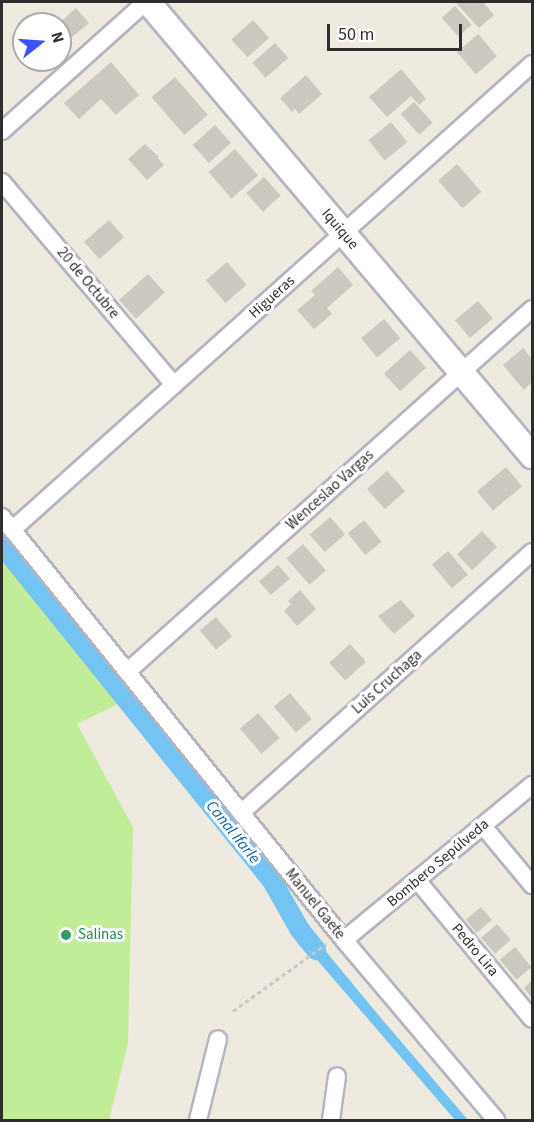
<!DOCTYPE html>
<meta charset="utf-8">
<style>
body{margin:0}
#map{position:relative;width:534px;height:1122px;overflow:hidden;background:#efeae0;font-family:"Source Sans 3",sans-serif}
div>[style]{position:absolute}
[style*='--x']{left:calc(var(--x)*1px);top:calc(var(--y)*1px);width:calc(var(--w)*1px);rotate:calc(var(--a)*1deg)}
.pitch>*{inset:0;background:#c1ed98}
.water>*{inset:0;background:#73c4f2}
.canal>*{height:20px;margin:-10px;padding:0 10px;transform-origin:10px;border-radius:10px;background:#73c4f2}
.building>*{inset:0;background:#cbc8bf;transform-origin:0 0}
.path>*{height:3px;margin-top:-1.5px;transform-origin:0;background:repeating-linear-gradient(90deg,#c9c9c9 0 4.5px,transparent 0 7.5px)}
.roads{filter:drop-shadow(2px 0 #b4b5c1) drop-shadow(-2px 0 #b4b5c1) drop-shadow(0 2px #b4b5c1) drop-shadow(0 -2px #b4b5c1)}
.street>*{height:16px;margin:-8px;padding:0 8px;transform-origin:8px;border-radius:8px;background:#fff}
.secondary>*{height:24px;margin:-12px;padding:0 12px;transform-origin:12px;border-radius:12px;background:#fff}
.dots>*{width:16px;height:16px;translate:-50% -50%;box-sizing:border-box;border:3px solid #fff;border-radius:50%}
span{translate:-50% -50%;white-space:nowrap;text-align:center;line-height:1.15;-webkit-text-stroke:6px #fff;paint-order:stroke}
.street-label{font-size:15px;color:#2e2e2e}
.leisure-label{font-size:15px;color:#27864d}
.left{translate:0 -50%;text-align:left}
.water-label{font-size:16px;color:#0b61a5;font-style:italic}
.frame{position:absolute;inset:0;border:3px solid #2e2e2e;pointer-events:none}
.north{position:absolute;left:12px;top:12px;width:60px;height:60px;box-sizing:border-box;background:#fff;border:2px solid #ababab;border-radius:50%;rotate:73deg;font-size:16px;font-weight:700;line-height:24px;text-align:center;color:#2e2e2e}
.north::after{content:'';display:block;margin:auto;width:21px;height:27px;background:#3f50fe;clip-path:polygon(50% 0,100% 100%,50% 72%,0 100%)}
.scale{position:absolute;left:327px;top:24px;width:135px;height:27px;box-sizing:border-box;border:3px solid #2e2e2e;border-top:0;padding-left:8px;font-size:18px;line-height:21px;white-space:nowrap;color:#2e2e2e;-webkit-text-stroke:4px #fff;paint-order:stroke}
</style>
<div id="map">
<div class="pitch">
<div style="clip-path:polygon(2px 549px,126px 700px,77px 724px,133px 827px,128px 1043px,109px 1120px,2px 1120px)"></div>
</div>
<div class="water">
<div style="clip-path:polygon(305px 926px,375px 1011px,468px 1120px,455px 1120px,312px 954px,295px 933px)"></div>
</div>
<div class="canal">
<div style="--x:2;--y:545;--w:429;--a:51.2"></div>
<div style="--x:271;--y:879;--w:59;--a:60.4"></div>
<div style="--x:300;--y:930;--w:26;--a:51"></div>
</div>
<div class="building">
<div style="clip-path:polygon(455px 2px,483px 2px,494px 15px,479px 28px)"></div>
<div style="left:455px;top:6px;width:25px;height:18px;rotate:48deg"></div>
<div style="clip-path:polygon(76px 8px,89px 23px,67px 41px,60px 33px,60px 24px,58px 24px)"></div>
<div style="left:253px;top:20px;width:24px;height:29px;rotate:48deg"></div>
<div style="left:478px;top:34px;width:29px;height:28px;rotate:49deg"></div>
<div style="left:275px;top:43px;width:20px;height:30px;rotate:49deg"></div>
<div style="clip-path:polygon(111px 62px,139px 95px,116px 115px,101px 99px,79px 119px,64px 103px)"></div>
<div style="clip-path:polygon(401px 69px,426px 99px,419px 105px,411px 96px,387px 117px,369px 97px)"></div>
<div style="clip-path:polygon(306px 75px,322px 94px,299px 114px,295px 109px,292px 112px,280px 98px)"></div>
<div style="left:175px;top:77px;width:50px;height:31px;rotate:49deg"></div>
<div style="left:414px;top:102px;width:28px;height:18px;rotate:48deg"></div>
<div style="left:391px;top:122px;width:26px;height:29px;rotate:51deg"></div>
<div style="left:215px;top:125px;width:24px;height:30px;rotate:48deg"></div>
<div style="clip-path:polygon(145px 144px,159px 157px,158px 158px,164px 165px,147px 180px,128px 159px)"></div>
<div style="left:235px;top:149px;width:35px;height:35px;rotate:49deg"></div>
<div style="left:457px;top:164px;width:37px;height:25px;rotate:49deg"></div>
<div style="left:264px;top:177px;width:25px;height:24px;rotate:48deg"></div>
<div style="left:109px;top:220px;width:23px;height:33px;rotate:49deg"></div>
<div style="left:227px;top:262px;width:30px;height:28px;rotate:49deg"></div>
<div style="clip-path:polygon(338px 267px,353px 285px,327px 308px,332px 314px,314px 329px,297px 310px,315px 295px,311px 291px)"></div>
<div style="left:148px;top:274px;width:25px;height:39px;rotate:48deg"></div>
<div style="left:478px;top:301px;width:23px;height:30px;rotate:50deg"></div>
<div style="left:384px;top:319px;width:25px;height:30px;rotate:50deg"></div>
<div style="clip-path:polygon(523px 348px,532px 359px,532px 382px,524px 390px,503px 365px)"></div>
<div style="left:410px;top:350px;width:24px;height:35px;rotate:48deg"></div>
<div style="left:506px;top:467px;width:25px;height:38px;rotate:50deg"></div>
<div style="left:387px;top:471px;width:27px;height:27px;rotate:48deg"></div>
<div style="left:330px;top:517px;width:23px;height:27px;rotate:49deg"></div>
<div style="left:364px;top:520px;width:28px;height:21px;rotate:51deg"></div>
<div style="left:482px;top:531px;width:22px;height:34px;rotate:47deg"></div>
<div style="left:303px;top:544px;width:35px;height:22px;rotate:49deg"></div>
<div style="left:448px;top:551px;width:31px;height:21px;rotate:50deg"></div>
<div style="left:278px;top:565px;width:18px;height:25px;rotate:49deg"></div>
<div style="clip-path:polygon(300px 590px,316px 609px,297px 626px,284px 611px,291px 604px,288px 601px)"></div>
<div style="clip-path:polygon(401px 600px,415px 616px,394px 634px,378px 616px)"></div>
<div style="left:216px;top:617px;width:25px;height:21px;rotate:50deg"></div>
<div style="left:350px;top:644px;width:24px;height:28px;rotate:48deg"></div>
<div style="left:290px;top:693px;width:34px;height:21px;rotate:50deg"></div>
<div style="left:258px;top:713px;width:33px;height:24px;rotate:49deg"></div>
<div style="left:481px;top:907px;width:17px;height:20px;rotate:50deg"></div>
<div style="left:497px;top:924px;width:21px;height:21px;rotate:49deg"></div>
<div style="left:515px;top:947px;width:26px;height:20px;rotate:50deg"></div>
<div style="clip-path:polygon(532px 980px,532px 998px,524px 988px)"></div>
</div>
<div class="path">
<div style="--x:233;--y:1011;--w:115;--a:-35.8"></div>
</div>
<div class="roads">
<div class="street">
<div style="--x:2;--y:131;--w:193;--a:-41.9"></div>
<div style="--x:2;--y:182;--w:266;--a:49.7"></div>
<div style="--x:2;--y:517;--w:544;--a:51.04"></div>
<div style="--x:344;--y:940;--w:236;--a:49.8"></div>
<div style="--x:12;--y:530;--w:698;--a:-41.87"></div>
<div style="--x:127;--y:672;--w:544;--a:-41.87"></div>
<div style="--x:241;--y:813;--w:391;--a:-41.9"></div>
<div style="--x:483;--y:826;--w:77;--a:50.3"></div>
<div style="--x:417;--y:880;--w:180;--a:50.4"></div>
<div style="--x:344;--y:940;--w:244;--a:-39.5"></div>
<div style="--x:198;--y:1120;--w:83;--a:-76.1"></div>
<div style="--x:331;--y:1120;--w:44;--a:-82.2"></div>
</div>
<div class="secondary">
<div style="--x:148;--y:2;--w:595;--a:49.77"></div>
</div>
</div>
<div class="dots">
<div style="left:66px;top:935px;background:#2e9e5b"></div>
</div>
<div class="street-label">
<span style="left:340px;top:229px;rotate:50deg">Iquique</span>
<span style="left:88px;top:283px;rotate:50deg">20 de Octubre</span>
<span style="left:272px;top:297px;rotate:-42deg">Higueras</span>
<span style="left:330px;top:490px;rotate:-42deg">Wenceslao Vargas</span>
<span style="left:387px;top:682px;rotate:-42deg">Luis Cruchaga</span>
<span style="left:438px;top:863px;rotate:-40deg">Bombero Sepúlveda</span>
<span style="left:315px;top:904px;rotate:51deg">Manuel Gaete</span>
<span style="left:475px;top:950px;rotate:50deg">Pedro Lira</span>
</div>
<div class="leisure-label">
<span class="left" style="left:78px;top:935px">Salinas</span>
</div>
<div class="water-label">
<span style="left:233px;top:832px;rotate:51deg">Canal Ifarle</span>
</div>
<div class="frame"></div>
<div class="north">N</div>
<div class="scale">50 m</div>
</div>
